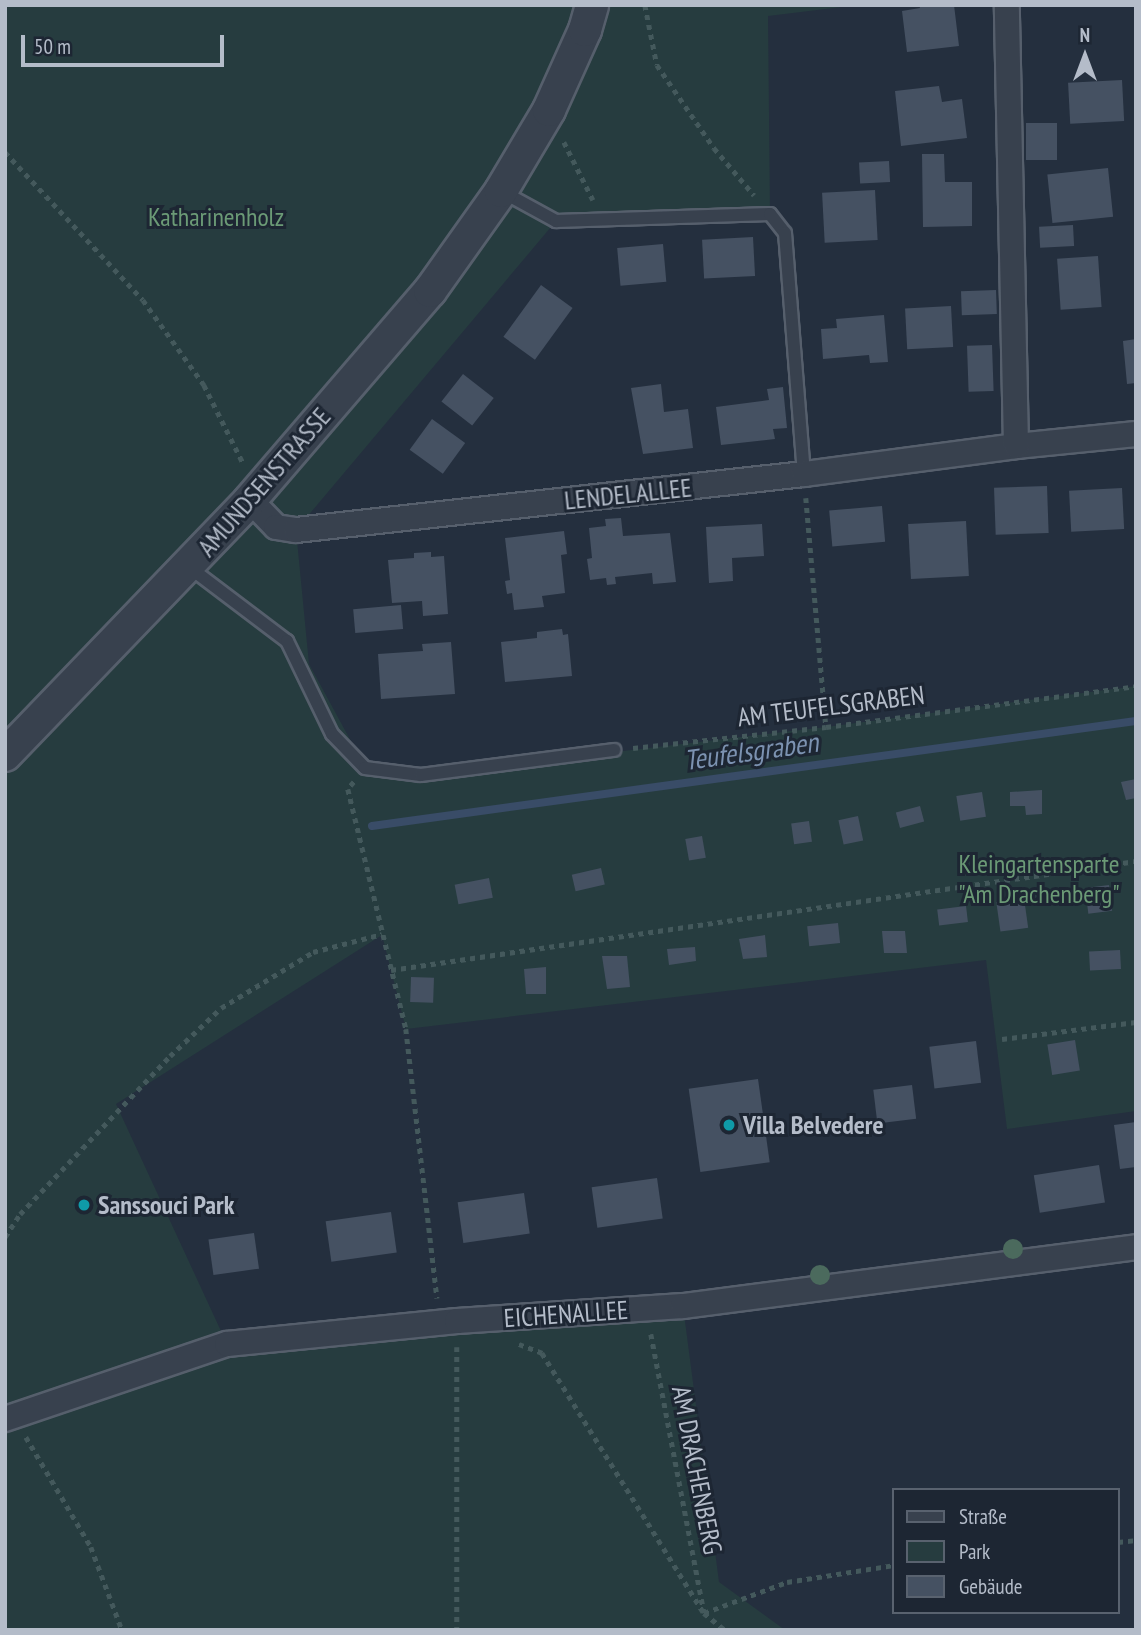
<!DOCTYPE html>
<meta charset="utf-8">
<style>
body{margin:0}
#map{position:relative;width:1141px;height:1635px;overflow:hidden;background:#242f3e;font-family:"PT Sans Narrow",sans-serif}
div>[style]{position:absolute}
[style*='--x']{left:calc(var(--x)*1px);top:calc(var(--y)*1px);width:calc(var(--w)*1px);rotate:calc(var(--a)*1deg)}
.green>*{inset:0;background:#263c3f}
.stream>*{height:8px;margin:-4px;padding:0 4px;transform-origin:4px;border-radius:4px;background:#394c67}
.building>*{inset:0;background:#455162;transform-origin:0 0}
.path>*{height:4.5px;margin-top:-2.25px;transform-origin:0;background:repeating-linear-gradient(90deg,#44595c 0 5px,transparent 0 10px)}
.roads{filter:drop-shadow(2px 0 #565f6c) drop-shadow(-2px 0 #565f6c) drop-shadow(0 2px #565f6c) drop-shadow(0 -2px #565f6c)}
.service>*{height:12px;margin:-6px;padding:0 6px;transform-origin:6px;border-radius:6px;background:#38414e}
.minor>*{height:24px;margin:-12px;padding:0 12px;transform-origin:12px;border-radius:12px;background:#38414e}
.tertiary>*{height:32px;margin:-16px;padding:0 16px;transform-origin:16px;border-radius:16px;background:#38414e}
.trees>*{width:20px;height:20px;margin:-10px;border-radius:50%;background:#4b6a5d}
.dots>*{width:19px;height:19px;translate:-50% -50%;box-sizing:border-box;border:4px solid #1d2633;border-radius:50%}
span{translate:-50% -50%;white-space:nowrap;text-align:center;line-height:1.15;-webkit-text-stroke:6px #1d2633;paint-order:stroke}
.park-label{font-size:26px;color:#6b9a76}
.street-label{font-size:26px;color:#b4bcc9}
.poi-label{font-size:26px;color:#b4bcc9;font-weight:700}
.left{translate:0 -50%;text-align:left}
.water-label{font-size:28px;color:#7c92b1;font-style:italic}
.frame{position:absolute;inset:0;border:7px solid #b4bcc9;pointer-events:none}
.legend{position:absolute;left:892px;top:1488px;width:228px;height:126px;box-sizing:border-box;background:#1d2633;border:2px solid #59626f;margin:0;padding:9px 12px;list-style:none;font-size:21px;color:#b4bcc9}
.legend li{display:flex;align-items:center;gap:14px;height:35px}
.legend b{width:35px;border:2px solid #59626f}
.north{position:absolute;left:1050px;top:21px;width:70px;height:70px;-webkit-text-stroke:5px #1d2633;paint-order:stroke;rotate:0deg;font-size:19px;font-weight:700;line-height:28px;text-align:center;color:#b4bcc9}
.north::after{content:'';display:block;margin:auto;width:24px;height:32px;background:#b4bcc9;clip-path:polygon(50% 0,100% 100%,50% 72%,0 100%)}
.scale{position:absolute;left:21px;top:35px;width:203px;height:32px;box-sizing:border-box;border:4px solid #b4bcc9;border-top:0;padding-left:9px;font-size:21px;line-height:24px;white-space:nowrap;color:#b4bcc9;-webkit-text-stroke:5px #1d2633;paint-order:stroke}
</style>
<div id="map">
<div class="green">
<div style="clip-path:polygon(5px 5px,858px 5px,768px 16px,770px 214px,556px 221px,296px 530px,309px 664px,365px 767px,421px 775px,826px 727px,1136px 686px,1136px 1111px,1007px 1129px,986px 960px,406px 1029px,382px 935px,116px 1104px,227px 1344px,683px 1306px,719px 1582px,785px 1630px,5px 1630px)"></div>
</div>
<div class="stream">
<div style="--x:372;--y:826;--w:771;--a:-7.83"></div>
</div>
<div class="building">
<div style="clip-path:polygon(919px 5px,954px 5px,959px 46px,907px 52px,902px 11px,920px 8px)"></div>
<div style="left:1122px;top:80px;width:41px;height:54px;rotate:87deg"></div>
<div style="clip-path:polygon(939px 86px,942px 102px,962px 99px,967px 138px,901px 146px,895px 91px)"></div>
<div style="left:1057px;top:123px;width:37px;height:31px;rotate:90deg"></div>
<div style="clip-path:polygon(922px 154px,944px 154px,945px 182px,972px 182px,972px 226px,923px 227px)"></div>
<div style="left:889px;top:161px;width:21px;height:30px;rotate:87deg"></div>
<div style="left:1108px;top:168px;width:49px;height:61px;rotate:84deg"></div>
<div style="left:875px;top:190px;width:50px;height:53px;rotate:87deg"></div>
<div style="left:1073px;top:225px;width:21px;height:34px;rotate:87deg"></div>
<div style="left:753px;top:237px;width:39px;height:51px;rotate:87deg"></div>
<div style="left:663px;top:244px;width:38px;height:46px;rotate:85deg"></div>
<div style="left:1098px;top:256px;width:51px;height:41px;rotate:86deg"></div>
<div style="left:541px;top:285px;width:39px;height:64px;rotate:36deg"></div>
<div style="left:996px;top:290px;width:24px;height:35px;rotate:88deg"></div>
<div style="left:951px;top:306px;width:41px;height:46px;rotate:87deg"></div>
<div style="clip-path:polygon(884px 315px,888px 362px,870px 363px,869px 355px,823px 359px,821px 329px,837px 328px,836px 319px)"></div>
<div style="clip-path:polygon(1136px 339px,1136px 383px,1127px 384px,1123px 341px)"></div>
<div style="left:992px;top:345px;width:46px;height:25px;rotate:88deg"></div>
<div style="left:463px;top:374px;width:39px;height:35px;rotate:38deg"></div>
<div style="clip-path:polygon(661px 384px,664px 412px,688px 409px,693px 448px,643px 454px,631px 388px)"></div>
<div style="clip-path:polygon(783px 387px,787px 428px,773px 429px,775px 439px,721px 445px,716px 407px,769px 400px,767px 389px)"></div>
<div style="left:432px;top:419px;width:41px;height:38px;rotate:36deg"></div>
<div style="left:1047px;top:486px;width:47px;height:53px;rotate:88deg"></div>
<div style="left:1122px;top:488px;width:41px;height:53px;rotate:87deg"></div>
<div style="left:882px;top:506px;width:36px;height:53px;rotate:85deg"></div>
<div style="clip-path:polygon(621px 518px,623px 536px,670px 533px,676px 582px,653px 584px,652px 573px,615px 577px,616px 584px,607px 585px,606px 578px,590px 580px,587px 559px,592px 558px,589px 528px,606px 526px,605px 519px)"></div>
<div style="left:966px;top:521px;width:55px;height:58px;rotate:87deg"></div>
<div style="clip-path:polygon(762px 524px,764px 556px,732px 558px,733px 581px,709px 583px,706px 527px)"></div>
<div style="clip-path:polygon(564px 531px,567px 554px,561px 555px,565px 593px,542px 596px,544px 607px,514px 610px,512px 593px,507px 594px,505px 581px,510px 580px,505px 538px)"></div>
<div style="clip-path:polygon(431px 552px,431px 557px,444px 556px,448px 614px,423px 616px,422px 601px,392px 603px,388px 560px,414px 558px,414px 553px)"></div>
<div style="left:401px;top:605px;width:24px;height:48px;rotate:85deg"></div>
<div style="clip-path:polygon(562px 629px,563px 635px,568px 634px,572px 676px,505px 682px,501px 642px,537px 638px,537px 632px)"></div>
<div style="clip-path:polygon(451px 642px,455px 694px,381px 699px,378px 654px,423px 651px,422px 644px)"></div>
<div style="clip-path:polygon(1136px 779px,1136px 798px,1126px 800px,1121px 782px)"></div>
<div style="clip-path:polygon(1042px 790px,1042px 814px,1026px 815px,1025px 806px,1010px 806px,1010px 792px)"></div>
<div style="left:982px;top:792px;width:25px;height:26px;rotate:81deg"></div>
<div style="left:920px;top:806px;width:16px;height:25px;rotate:75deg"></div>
<div style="left:858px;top:816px;width:25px;height:20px;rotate:78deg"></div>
<div style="left:809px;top:821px;width:21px;height:18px;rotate:82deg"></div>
<div style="left:702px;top:836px;width:22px;height:17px;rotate:80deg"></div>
<div style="left:601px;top:868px;width:17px;height:30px;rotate:77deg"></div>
<div style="left:489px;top:878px;width:20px;height:35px;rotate:79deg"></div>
<div style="left:1109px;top:885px;width:26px;height:24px;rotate:83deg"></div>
<div style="left:1024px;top:898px;width:30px;height:28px;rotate:82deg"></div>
<div style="left:966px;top:906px;width:16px;height:29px;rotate:83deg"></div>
<div style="left:838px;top:923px;width:20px;height:31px;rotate:84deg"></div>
<div style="clip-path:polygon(882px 931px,905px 931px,907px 953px,884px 953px)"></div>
<div style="clip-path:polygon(765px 935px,767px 957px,743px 959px,739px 939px)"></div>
<div style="clip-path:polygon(695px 947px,696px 961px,669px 965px,667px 949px)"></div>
<div style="left:1120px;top:950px;width:19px;height:31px;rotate:87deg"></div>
<div style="clip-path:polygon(602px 956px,627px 956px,630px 987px,607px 989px)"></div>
<div style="clip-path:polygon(546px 967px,546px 994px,526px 994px,524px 969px)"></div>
<div style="left:411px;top:977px;width:23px;height:25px;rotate:2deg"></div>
<div style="left:1075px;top:1040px;width:31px;height:28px;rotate:81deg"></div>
<div style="left:976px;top:1041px;width:42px;height:47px;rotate:83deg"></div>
<div style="left:758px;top:1079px;width:84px;height:70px;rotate:82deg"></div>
<div style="left:912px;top:1085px;width:34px;height:39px;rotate:83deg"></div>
<div style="clip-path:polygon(1136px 1122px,1136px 1167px,1120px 1169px,1114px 1125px)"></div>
<div style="left:1099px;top:1165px;width:38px;height:66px;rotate:81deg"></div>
<div style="left:657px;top:1178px;width:41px;height:66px;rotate:82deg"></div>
<div style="left:524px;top:1193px;width:41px;height:67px;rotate:82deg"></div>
<div style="left:391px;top:1212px;width:41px;height:66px;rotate:82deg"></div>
<div style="left:254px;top:1233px;width:36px;height:46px;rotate:82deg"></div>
</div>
<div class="path">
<div style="--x:645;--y:5;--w:61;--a:78.7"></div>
<div style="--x:657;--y:65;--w:101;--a:55.5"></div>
<div style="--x:714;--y:148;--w:62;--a:49.6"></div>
<div style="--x:564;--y:142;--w:65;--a:63.4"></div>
<div style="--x:5;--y:152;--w:202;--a:47"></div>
<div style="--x:143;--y:300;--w:105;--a:54.3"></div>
<div style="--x:204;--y:385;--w:89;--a:63.4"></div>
<div style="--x:806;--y:498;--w:230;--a:85"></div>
<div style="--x:633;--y:748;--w:194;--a:-6.2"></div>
<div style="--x:826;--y:727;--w:313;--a:-7.5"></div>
<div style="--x:354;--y:782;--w:9;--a:131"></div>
<div style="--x:348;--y:789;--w:247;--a:76.4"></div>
<div style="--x:406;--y:1029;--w:271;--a:83.4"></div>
<div style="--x:391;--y:970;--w:753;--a:-8.32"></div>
<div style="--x:1002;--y:1039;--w:135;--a:-7.2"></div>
<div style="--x:5;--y:1237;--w:27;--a:-57"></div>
<div style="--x:20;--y:1214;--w:218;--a:-46.5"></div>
<div style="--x:170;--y:1056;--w:70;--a:-43.3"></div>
<div style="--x:221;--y:1008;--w:108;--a:-31.3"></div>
<div style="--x:313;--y:952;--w:71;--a:-14.6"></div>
<div style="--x:651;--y:1334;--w:284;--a:79.2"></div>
<div style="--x:704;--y:1613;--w:27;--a:39"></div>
<div style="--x:519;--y:1344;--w:25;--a:21"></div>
<div style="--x:542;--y:1353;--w:306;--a:58.1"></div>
<div style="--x:704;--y:1613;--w:89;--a:-20.5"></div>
<div style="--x:787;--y:1582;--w:108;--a:-9"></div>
<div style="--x:457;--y:1347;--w:283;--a:90"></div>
<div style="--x:26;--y:1437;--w:128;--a:59.4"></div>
<div style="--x:91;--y:1547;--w:89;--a:69.5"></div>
<div style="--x:1118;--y:1542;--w:18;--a:-6"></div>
</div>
<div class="roads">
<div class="service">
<div style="--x:501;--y:191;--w:63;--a:28.6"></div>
<div style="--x:556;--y:221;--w:214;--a:-1.9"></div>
<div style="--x:770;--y:214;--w:24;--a:52"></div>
<div style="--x:785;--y:233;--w:242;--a:85.5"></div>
<div style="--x:189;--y:567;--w:123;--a:37.1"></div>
<div style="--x:287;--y:641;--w:103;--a:64.2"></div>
<div style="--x:332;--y:734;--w:47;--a:45.9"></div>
<div style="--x:365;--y:768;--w:56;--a:7.1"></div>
<div style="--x:421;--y:775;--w:195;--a:-7.4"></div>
</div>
<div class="minor">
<div style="--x:1016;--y:446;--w:121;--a:-5.7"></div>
<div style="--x:250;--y:500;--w:37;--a:46"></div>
<div style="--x:276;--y:527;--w:20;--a:9"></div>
<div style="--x:296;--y:530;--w:511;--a:-6.29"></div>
<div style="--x:804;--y:474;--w:214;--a:-7.5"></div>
<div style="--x:1016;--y:446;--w:441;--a:-91.2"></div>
<div style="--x:5;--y:1419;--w:234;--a:-18.7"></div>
<div style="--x:227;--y:1344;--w:231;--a:-5.7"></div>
<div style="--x:457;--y:1321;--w:226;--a:-3.8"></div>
<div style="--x:683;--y:1306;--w:457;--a:-7.4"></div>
</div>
<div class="tertiary">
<div style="--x:5;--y:755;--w:354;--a:-46.1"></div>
<div style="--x:250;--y:500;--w:276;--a:-49.3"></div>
<div style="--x:430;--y:291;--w:123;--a:-54.6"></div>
<div style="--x:501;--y:191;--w:94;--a:-59.3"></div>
<div style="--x:549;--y:110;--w:88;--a:-65.8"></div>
<div style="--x:585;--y:30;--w:26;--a:-74"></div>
</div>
</div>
<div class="trees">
<div style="left:1013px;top:1249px"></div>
<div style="left:820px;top:1275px"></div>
</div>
<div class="dots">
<div style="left:729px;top:1125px;background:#0f9aa8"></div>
<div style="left:84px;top:1205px;background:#0f9aa8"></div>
</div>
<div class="park-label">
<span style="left:216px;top:217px">Katharinenholz</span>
<span style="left:1039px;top:879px">Kleingartensparte<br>"Am Drachenberg"</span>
</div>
<div class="street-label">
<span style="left:264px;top:482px;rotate:-49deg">AMUNDSENSTRASSE</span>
<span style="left:628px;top:494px;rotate:-6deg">LENDELALLEE</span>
<span style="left:831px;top:706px;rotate:-7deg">AM TEUFELSGRABEN</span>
<span style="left:566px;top:1314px;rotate:-4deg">EICHENALLEE</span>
<span style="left:697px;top:1470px;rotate:79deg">AM DRACHENBERG</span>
</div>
<div class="poi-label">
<span class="left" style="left:743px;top:1125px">Villa Belvedere</span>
<span class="left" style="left:98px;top:1205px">Sanssouci Park</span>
</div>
<div class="water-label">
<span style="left:751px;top:751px;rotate:-8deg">Teufelsgraben</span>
</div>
<div class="frame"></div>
<ul class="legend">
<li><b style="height:9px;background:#38414e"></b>Straße</li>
<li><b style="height:19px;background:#263c3f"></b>Park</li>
<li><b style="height:19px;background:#455162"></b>Gebäude</li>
</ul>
<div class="north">N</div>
<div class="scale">50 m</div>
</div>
